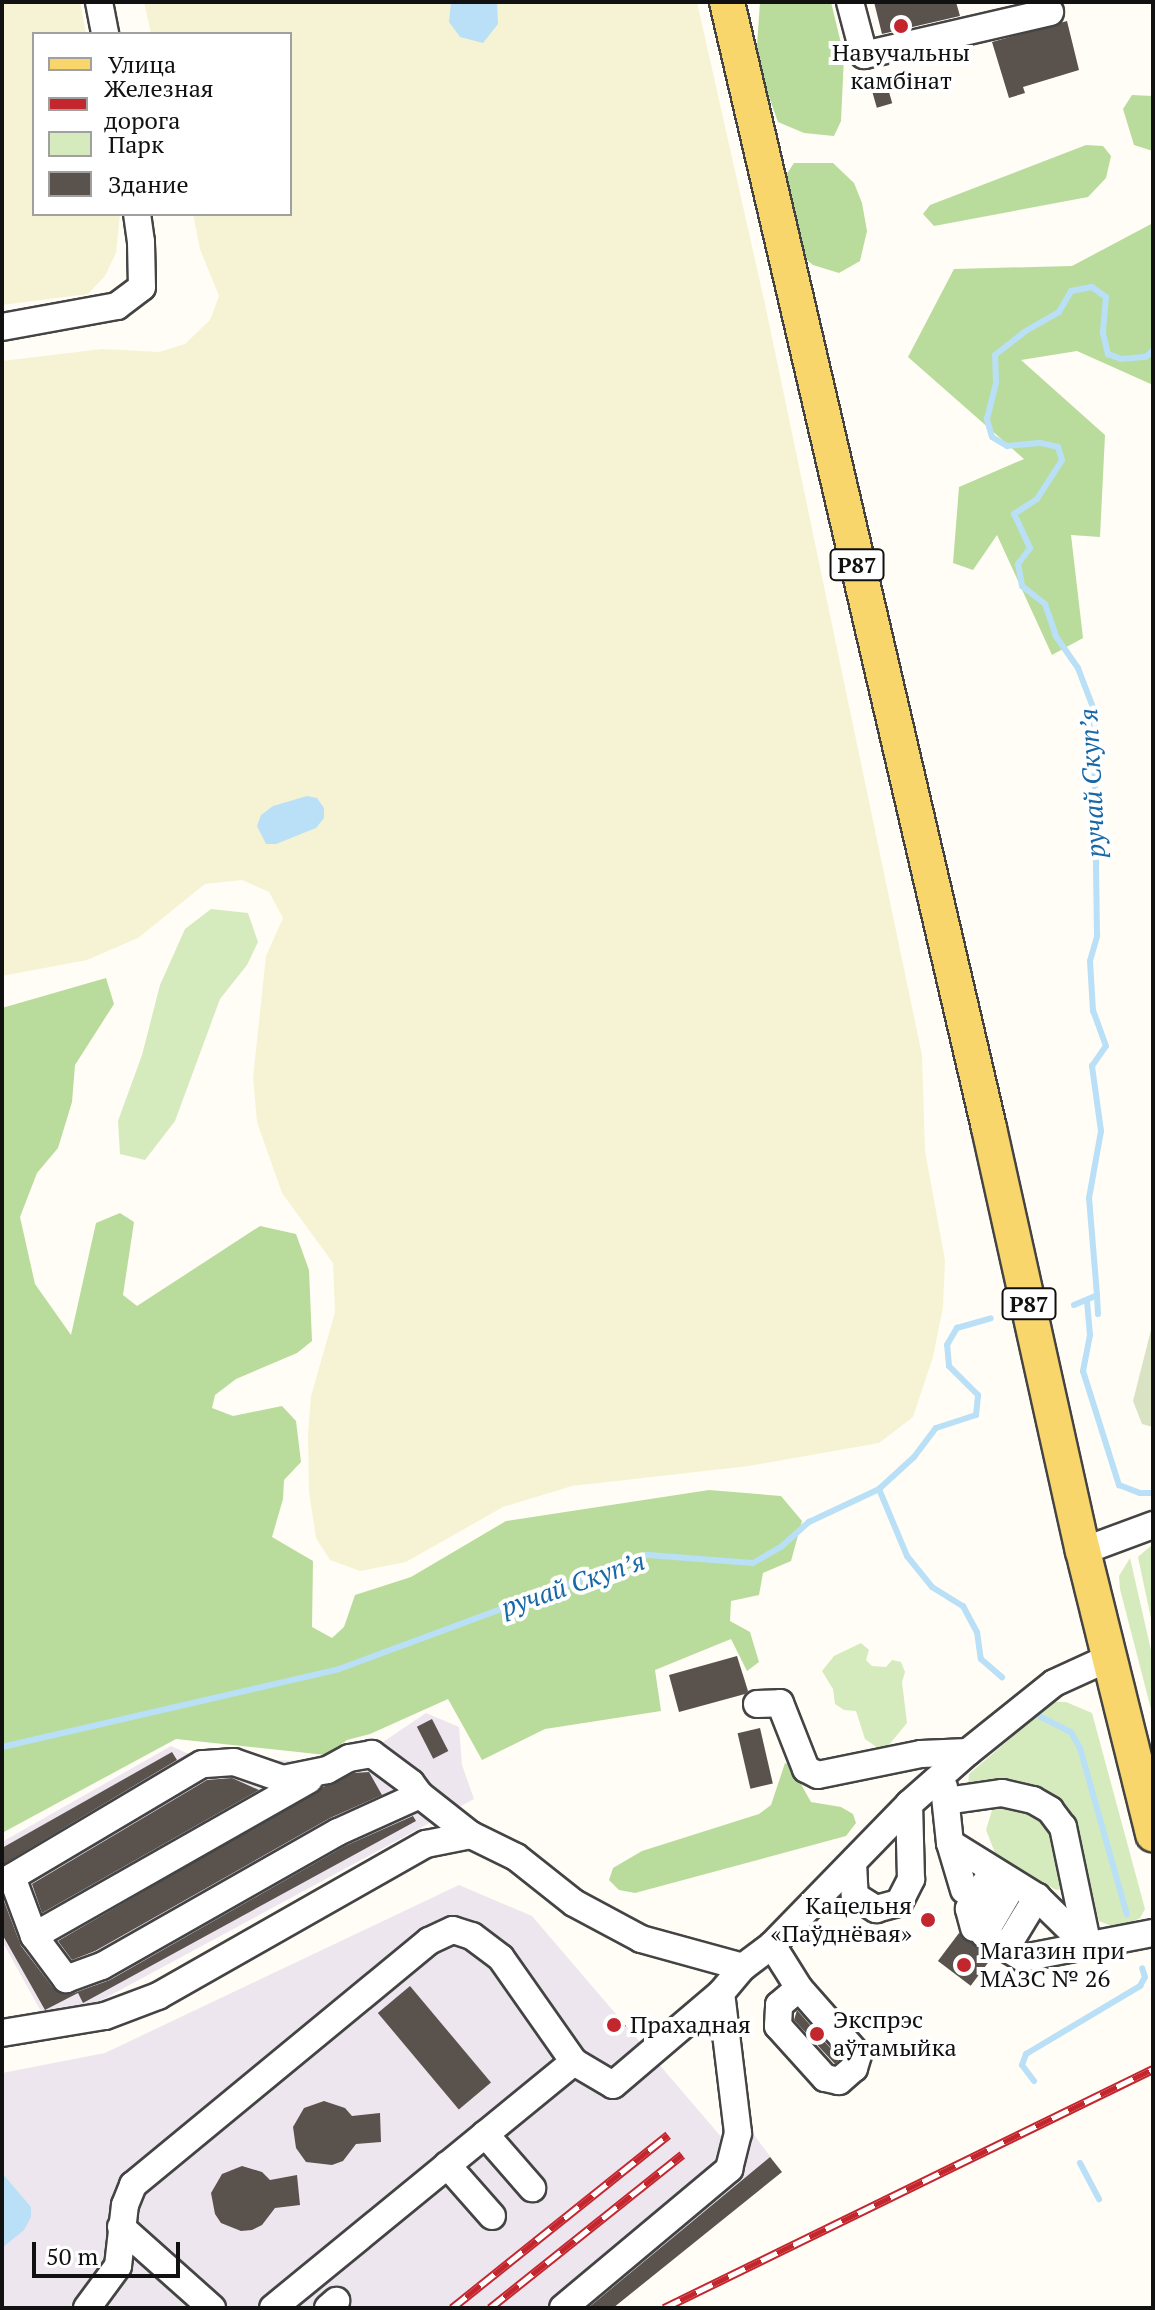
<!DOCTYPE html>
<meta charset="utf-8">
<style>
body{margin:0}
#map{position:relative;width:1155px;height:2310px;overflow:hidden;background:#fffdf5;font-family:"PT Serif",serif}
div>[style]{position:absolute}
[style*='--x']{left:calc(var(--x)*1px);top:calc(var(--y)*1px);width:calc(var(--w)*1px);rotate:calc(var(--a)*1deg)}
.industrial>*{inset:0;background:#eee6ef}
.farmland>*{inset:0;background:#f6f3d4}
.green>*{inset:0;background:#d5ebbd}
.forest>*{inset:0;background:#b9dc9c}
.cemetery>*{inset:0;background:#d9e3c4}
.water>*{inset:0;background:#b9e0f7}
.stream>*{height:6px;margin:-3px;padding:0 3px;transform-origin:3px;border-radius:3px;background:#b9e0f7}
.building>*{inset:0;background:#5a524d;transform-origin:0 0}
.roads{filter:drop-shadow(2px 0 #444) drop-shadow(-2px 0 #444) drop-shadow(0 2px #444) drop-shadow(0 -2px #444)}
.minor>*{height:26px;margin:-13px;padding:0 13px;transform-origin:13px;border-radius:13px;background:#fff}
.major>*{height:34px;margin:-17px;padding:0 17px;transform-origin:17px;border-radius:17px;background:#f9d66b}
.rail>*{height:9px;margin-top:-4.5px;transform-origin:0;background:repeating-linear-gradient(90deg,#fff 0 18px,#c4262e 0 36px);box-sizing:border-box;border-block:2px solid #c4262e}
.dots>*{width:22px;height:22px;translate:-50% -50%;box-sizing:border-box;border:4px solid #fff;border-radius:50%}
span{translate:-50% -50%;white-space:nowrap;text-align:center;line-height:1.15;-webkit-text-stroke:8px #fff;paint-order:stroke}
.shield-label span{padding:2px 6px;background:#fff;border:2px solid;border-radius:6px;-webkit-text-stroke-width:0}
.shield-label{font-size:22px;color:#111;font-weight:700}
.poi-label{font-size:24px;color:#111}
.right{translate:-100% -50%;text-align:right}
.left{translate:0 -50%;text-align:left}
.water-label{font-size:26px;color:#1768a6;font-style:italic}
.frame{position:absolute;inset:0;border:4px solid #111;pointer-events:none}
.legend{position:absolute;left:32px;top:32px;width:260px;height:184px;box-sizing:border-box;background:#fff;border:2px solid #a0a0a0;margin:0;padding:10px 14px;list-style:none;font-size:24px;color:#111}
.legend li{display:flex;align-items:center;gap:16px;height:40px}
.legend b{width:40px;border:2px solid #a0a0a0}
.scale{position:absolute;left:32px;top:2242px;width:148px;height:36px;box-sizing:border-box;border:4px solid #111;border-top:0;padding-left:10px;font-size:24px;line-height:28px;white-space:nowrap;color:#111;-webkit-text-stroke:6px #fff;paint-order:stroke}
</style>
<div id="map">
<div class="industrial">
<div style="clip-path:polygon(426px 1713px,459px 1727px,462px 1765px,474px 1799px,85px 2009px,43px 2015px,2px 1941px,2px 1842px,171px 1746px,198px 1758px,305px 1761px,380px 1744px)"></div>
<div style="clip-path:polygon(459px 1885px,532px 1916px,729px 2146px,748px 2127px,782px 2172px,613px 2308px,2px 2308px,2px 2073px,105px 2053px)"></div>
</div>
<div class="farmland">
<div style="clip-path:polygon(2px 2px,80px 2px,86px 34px,34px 34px,34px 214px,120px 214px,116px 253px,105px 276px,88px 294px,2px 305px)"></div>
<div style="clip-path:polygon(144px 2px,697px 2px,765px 304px,922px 1055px,925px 1151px,945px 1260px,943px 1307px,933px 1357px,913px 1417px,879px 1443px,749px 1466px,572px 1486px,503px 1507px,406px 1562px,360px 1571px,330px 1560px,316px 1538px,309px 1492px,308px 1434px,311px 1396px,335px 1312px,333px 1263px,282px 1193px,257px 1122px,253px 1078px,266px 956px,283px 918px,269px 892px,242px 880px,205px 884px,138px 938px,87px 960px,2px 976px,2px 361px,102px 349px,159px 352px,185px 344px,210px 320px,219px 296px,200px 249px,193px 214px,290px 214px,290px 34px,151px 34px)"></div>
</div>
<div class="green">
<div style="clip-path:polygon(211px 909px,248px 913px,258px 942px,247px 965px,220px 999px,175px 1121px,145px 1160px,120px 1154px,118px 1121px,142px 1055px,160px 985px,185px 929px)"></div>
<div style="clip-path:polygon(1153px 1544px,1153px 1628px,1138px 1557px)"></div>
<div style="clip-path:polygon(1130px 1558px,1153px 1659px,1153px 1717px,1120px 1589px,1119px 1576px)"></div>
<div style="clip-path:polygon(861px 1643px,869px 1650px,866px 1660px,872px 1666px,886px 1667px,892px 1660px,901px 1662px,905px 1672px,902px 1682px,907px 1723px,888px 1746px,878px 1748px,865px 1739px,856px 1711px,844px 1710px,835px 1704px,833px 1689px,822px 1671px,834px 1656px)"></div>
<div style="clip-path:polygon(1053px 1702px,1066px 1702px,1092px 1713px,1145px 1909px,1140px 1918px,1127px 1924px,1111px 1926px,1099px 1921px,1073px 1826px,968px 1788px,969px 1774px)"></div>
<div style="clip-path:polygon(999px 1806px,1022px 1806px,1054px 1828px,1065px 1883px,1062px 1889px,1056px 1890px,995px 1853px,986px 1830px,992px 1810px)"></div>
</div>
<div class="forest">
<div style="clip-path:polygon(760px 2px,831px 2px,844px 56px,841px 121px,834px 136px,804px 133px,778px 122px,756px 60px)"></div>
<div style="clip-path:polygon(1132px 95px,1153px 96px,1153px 151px,1134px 145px,1123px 109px)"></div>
<div style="clip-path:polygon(1086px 145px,1103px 146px,1111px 156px,1106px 178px,1088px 197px,934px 226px,923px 214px,930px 205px)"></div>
<div style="clip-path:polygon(794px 163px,833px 163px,854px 183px,862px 203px,867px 231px,860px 261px,839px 273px,813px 265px,796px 251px,782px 181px)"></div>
<div style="clip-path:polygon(1153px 223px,1153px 385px,1077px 351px,1021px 360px,1105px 435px,1100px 537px,1071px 535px,1083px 638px,1052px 655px,997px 535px,973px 570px,953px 563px,959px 487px,1024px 459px,908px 357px,954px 269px,1072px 266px)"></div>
<div style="clip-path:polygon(106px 978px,114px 1004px,75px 1065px,72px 1102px,58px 1148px,37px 1173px,20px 1217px,35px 1284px,71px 1335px,96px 1223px,120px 1213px,134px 1222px,123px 1295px,137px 1306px,260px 1226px,296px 1234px,309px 1270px,312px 1341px,297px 1353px,236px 1379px,215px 1395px,212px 1408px,233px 1416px,282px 1406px,296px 1421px,301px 1462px,284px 1480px,283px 1499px,272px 1537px,313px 1561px,312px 1627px,332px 1638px,344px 1627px,355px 1595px,411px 1577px,506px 1521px,709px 1490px,781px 1496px,802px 1521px,791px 1561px,763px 1573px,759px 1595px,731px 1601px,730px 1621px,750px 1632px,759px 1662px,747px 1671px,731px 1639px,655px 1670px,661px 1711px,545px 1729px,482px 1760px,448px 1699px,370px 1734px,347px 1740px,326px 1755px,176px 1739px,2px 1833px,2px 1008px)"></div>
<div style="clip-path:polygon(785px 1763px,798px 1767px,802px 1786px,811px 1802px,841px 1807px,853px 1814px,856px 1823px,846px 1836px,635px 1893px,619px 1890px,609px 1880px,613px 1868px,642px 1851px,759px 1814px,771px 1805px)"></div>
</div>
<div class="cemetery">
<div style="clip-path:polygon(1153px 1322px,1153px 1427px,1142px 1424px,1133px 1401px)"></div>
</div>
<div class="water">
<div style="clip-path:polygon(451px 2px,497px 2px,498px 24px,483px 43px,460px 37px,449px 22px)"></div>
<div style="clip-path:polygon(307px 796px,317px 798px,324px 808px,324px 818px,316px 828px,276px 844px,266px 844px,257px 826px,261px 815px,273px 806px)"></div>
<div style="clip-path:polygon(2px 2173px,31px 2207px,31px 2217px,24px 2230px,2px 2248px)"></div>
</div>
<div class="stream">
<div style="--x:1097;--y:1295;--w:19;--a:87"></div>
<div style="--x:1087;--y:1301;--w:34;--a:85"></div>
<div style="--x:1090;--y:1335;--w:37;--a:101"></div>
<div style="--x:1083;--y:1371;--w:120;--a:72.5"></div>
<div style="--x:1119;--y:1485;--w:22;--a:21"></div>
<div style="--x:1140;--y:1493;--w:13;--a:0"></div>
<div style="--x:1074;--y:1305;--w:25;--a:-23"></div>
<div style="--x:1097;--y:1295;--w:97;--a:-94.7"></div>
<div style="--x:1089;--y:1198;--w:68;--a:-79.8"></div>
<div style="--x:1101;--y:1131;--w:66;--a:-97.9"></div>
<div style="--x:1092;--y:1066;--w:24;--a:-55"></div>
<div style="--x:1106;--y:1046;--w:37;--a:-110"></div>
<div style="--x:1093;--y:1011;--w:50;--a:-93.4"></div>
<div style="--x:1090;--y:961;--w:26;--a:-74"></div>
<div style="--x:1097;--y:936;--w:226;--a:-90.8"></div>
<div style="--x:1094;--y:710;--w:45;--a:-110.9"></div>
<div style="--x:1078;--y:668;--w:39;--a:-125"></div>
<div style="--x:1056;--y:636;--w:34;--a:-109"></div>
<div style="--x:1045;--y:604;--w:29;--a:-142"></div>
<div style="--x:1022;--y:586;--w:22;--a:-100"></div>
<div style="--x:1018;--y:564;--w:20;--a:-53"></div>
<div style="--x:1030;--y:548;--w:38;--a:-115"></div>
<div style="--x:1014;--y:514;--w:27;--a:-33"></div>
<div style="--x:1037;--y:499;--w:46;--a:-57.3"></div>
<div style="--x:1062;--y:460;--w:14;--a:-107"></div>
<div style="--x:1058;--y:447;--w:18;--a:-167"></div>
<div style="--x:1040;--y:443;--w:33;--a:175"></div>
<div style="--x:1007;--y:446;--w:17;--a:-149"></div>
<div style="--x:992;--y:437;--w:19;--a:-106"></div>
<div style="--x:987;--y:419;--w:38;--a:-76"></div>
<div style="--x:996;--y:382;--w:27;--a:-92"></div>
<div style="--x:995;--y:355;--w:37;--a:-38"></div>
<div style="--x:1024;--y:332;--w:40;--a:-29.7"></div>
<div style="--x:1059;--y:312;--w:24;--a:-60"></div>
<div style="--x:1071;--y:291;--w:21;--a:-11"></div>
<div style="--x:1092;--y:287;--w:17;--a:36"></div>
<div style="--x:1106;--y:297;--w:36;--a:95"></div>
<div style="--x:1103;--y:333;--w:22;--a:77"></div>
<div style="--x:1108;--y:354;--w:14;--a:21"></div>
<div style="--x:1121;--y:359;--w:25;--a:-5"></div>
<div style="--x:1146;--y:357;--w:10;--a:-45"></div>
<div style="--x:879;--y:1489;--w:73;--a:67.3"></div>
<div style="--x:907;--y:1556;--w:40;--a:51"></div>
<div style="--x:932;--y:1587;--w:36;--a:32"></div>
<div style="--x:963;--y:1606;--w:30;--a:62"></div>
<div style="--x:977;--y:1632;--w:27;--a:82"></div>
<div style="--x:981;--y:1659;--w:28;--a:41"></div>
<div style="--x:1041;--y:1717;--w:34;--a:27"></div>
<div style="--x:1071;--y:1732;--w:18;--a:61"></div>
<div style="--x:1080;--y:1748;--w:173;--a:74.3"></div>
<div style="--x:2;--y:1747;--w:346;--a:-13"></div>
<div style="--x:339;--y:1669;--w:329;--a:-20.3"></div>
<div style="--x:648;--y:1555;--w:105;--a:4.4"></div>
<div style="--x:753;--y:1563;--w:32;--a:-30"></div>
<div style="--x:781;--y:1547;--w:38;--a:-42"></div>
<div style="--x:809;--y:1522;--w:77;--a:-25.2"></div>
<div style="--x:879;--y:1489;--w:47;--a:-42.4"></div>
<div style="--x:914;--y:1457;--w:36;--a:-53"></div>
<div style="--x:936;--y:1428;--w:42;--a:-18"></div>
<div style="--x:976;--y:1415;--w:20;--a:-84"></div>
<div style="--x:978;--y:1395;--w:41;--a:-135"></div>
<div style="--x:949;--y:1366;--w:21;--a:-95"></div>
<div style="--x:947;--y:1345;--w:20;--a:-60"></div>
<div style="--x:957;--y:1328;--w:35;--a:-16"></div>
<div style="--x:1034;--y:2081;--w:20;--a:-127"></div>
<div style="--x:1022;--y:2065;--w:12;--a:-70"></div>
<div style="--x:1026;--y:2054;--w:133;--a:-30.8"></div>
<div style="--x:1140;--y:1986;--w:10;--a:-61"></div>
<div style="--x:1145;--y:1977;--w:9;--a:-108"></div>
<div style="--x:1080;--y:2163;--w:41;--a:62.2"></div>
</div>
<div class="building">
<div style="clip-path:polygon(874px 2px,956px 2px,960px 16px,882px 34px)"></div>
<div style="clip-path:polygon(1067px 21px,1079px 70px,1023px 87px,1025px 93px,1009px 98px,992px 42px)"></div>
<div style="left:887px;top:85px;width:19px;height:16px;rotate:74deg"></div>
<div style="clip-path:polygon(737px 1656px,748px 1691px,745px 1694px,679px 1712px,669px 1675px)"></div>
<div style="left:432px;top:1719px;width:36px;height:17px;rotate:63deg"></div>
<div style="left:760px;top:1728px;width:57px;height:23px;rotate:77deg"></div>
<div style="clip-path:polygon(172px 1752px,177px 1760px,2px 1865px,2px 1848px)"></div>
<div style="clip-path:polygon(369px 1772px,382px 1795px,330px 1818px,95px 1951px,72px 1960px,58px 1941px,323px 1787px,354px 1773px)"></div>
<div style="clip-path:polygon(232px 1778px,259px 1790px,42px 1913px,32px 1884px,207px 1780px)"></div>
<div style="clip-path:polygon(413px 1816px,416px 1821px,83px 2003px,78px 1993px,45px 2010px,2px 1934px,2px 1896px,21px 1946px,54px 1989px,71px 1994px,110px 1980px,345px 1846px)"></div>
<div style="left:959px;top:1933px;width:41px;height:35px;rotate:37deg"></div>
<div style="left:410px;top:1986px;width:126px;height:42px;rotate:50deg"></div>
<div style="clip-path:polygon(797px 2010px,840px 2059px,835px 2064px,794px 2020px)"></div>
<div style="left:615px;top:2014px;width:16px;height:15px;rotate:47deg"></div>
<div style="clip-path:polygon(324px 2101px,345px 2108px,352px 2116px,380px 2113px,381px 2142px,356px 2144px,343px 2161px,332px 2165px,306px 2162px,296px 2148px,293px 2127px,304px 2108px)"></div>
<div style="clip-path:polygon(770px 2157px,782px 2172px,613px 2308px,588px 2308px)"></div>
<div style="clip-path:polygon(242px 2166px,262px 2172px,270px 2180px,297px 2175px,300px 2205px,275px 2208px,262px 2225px,252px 2230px,241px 2231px,221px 2223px,215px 2214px,211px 2193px,222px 2174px)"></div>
</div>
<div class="roads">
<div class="minor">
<div style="--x:99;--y:2;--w:33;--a:79"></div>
<div style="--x:850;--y:2;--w:55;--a:75.2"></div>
<div style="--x:864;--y:55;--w:191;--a:-13"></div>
<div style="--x:2;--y:327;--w:117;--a:-10.3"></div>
<div style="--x:117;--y:306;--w:31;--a:-37"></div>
<div style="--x:142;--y:287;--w:45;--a:-91.3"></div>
<div style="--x:141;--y:242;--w:28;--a:-98"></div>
<div style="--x:1083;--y:1551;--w:75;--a:-20.4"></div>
<div style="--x:757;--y:1704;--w:23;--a:-2"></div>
<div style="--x:780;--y:1703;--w:71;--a:68.5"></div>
<div style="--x:806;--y:1769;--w:13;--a:27"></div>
<div style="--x:818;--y:1775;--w:105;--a:-11.5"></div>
<div style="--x:921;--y:1754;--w:47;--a:-2.4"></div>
<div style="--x:944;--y:1787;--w:56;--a:83.9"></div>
<div style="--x:950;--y:1843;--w:49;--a:73.4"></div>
<div style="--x:420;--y:1795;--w:15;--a:-127"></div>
<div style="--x:411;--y:1783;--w:49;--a:-143.4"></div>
<div style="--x:372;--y:1754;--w:23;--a:170"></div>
<div style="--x:349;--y:1758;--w:25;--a:151"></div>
<div style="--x:327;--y:1770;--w:45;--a:168.4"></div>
<div style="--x:283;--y:1779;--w:52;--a:-160.9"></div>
<div style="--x:234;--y:1762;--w:32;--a:176"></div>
<div style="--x:202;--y:1764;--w:221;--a:149.3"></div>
<div style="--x:12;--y:1877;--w:63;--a:69.6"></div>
<div style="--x:34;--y:1936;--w:54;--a:53.3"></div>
<div style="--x:66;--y:1979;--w:38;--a:-20"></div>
<div style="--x:102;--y:1966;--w:271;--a:-29.6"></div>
<div style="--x:338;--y:1832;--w:90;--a:-24.3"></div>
<div style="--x:420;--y:1795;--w:65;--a:38.1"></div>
<div style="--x:946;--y:1801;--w:57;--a:-8.1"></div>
<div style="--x:1002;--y:1793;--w:32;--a:13"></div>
<div style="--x:1033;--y:1800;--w:20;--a:30"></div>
<div style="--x:1050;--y:1810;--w:21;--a:53"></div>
<div style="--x:1063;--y:1827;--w:123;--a:78.2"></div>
<div style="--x:950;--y:1843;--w:102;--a:31.8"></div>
<div style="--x:1037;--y:1897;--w:71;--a:44.4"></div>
<div style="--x:853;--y:1863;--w:33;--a:87"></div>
<div style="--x:855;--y:1896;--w:25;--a:32"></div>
<div style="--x:876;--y:1909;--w:24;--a:-15"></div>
<div style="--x:899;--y:1903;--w:27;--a:-63"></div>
<div style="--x:911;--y:1879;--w:75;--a:-91.5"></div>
<div style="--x:974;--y:1928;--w:20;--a:-105"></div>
<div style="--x:969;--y:1909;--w:36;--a:-58"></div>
<div style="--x:984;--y:1934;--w:59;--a:-59.5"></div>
<div style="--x:34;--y:1936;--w:316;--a:-29.6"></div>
<div style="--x:993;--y:1940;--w:35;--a:31"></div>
<div style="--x:1023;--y:1958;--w:132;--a:-10.9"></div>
<div style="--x:772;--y:1945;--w:51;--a:57.9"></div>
<div style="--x:799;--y:1988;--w:89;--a:48.6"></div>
<div style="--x:858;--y:2055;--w:14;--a:107"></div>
<div style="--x:854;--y:2068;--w:20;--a:139"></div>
<div style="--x:839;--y:2081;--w:14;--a:-168"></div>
<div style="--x:825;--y:2078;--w:70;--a:-132.1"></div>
<div style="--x:778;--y:2026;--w:21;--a:-87"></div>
<div style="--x:779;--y:2005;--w:26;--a:-40"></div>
<div style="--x:1006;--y:1948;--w:60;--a:-58.7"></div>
<div style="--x:2;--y:2033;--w:104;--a:-9.4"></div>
<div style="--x:105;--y:2016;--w:57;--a:-20.7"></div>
<div style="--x:158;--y:1996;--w:308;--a:-29.6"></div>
<div style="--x:426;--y:1844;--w:46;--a:-11.3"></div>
<div style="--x:471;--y:1835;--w:50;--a:26.1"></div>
<div style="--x:516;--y:1857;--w:74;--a:38.4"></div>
<div style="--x:574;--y:1903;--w:76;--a:28.2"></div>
<div style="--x:641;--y:1939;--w:106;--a:15.4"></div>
<div style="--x:743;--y:1967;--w:36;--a:-37"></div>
<div style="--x:772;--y:1945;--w:197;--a:-45.8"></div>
<div style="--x:909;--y:1804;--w:79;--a:-41.4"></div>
<div style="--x:968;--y:1752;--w:110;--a:-38.7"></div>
<div style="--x:1054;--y:1683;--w:63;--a:-24.5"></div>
<div style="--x:485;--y:2134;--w:72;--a:49"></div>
<div style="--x:447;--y:2165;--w:68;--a:48.6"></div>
<div style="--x:121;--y:2227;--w:122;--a:41.7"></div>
<div style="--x:87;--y:2308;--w:52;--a:-53.6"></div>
<div style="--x:118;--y:2266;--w:61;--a:-83.5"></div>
<div style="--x:125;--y:2205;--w:22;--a:-68"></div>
<div style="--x:133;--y:2185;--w:384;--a:-39.5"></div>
<div style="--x:429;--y:1941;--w:26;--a:-25"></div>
<div style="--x:453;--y:1930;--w:20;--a:18"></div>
<div style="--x:472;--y:1936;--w:36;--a:37"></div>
<div style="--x:501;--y:1958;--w:127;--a:54.9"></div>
<div style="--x:574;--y:2062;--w:45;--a:30.5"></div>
<div style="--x:613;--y:2085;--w:142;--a:-40.4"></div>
<div style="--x:721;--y:1993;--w:34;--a:-50"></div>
<div style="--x:273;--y:2308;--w:389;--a:-39.3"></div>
<div style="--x:328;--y:2308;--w:11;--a:-41"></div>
<div style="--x:563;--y:2308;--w:217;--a:-39.9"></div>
<div style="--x:729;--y:2169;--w:37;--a:-76"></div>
<div style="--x:738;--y:2133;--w:141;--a:-96.9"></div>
</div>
<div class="major">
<div style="--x:727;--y:2;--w:1156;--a:76.9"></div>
<div style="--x:989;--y:1128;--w:433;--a:77.5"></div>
<div style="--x:1083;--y:1551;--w:292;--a:76.1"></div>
</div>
</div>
<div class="rail">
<div style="--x:452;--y:2308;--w:277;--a:-38.7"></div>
<div style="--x:490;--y:2308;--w:246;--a:-38.6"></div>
<div style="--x:664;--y:2308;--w:544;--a:-26.05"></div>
</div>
<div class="dots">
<div style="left:901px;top:26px;background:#c4262e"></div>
<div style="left:928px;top:1920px;background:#c4262e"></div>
<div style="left:964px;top:1965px;background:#c4262e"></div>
<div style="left:614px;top:2025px;background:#c4262e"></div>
<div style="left:817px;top:2034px;background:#c4262e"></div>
</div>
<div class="shield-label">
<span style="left:857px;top:565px">Р87</span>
<span style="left:1029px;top:1304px">Р87</span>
</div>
<div class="poi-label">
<span style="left:901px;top:67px">Навучальны<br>камбінат</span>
<span class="right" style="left:912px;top:1920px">Кацельня<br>«Паўднёвая»</span>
<span class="left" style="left:980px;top:1965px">Магазин при<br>МАЗС № 26</span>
<span class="left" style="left:833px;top:2034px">Экспрэс<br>аўтамыйка</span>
<span class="left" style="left:630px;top:2025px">Прахадная</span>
</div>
<div class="water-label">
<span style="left:1092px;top:783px;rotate:-93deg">ручай Скупʼя</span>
<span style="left:573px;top:1584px;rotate:-19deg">ручай Скупʼя</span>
</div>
<div class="frame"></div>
<ul class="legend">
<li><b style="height:10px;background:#f9d66b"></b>Улица</li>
<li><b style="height:10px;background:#c4262e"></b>Железная дорога</li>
<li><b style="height:22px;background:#d5ebbd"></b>Парк</li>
<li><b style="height:22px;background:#5a524d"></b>Здание</li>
</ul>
<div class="scale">50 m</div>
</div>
